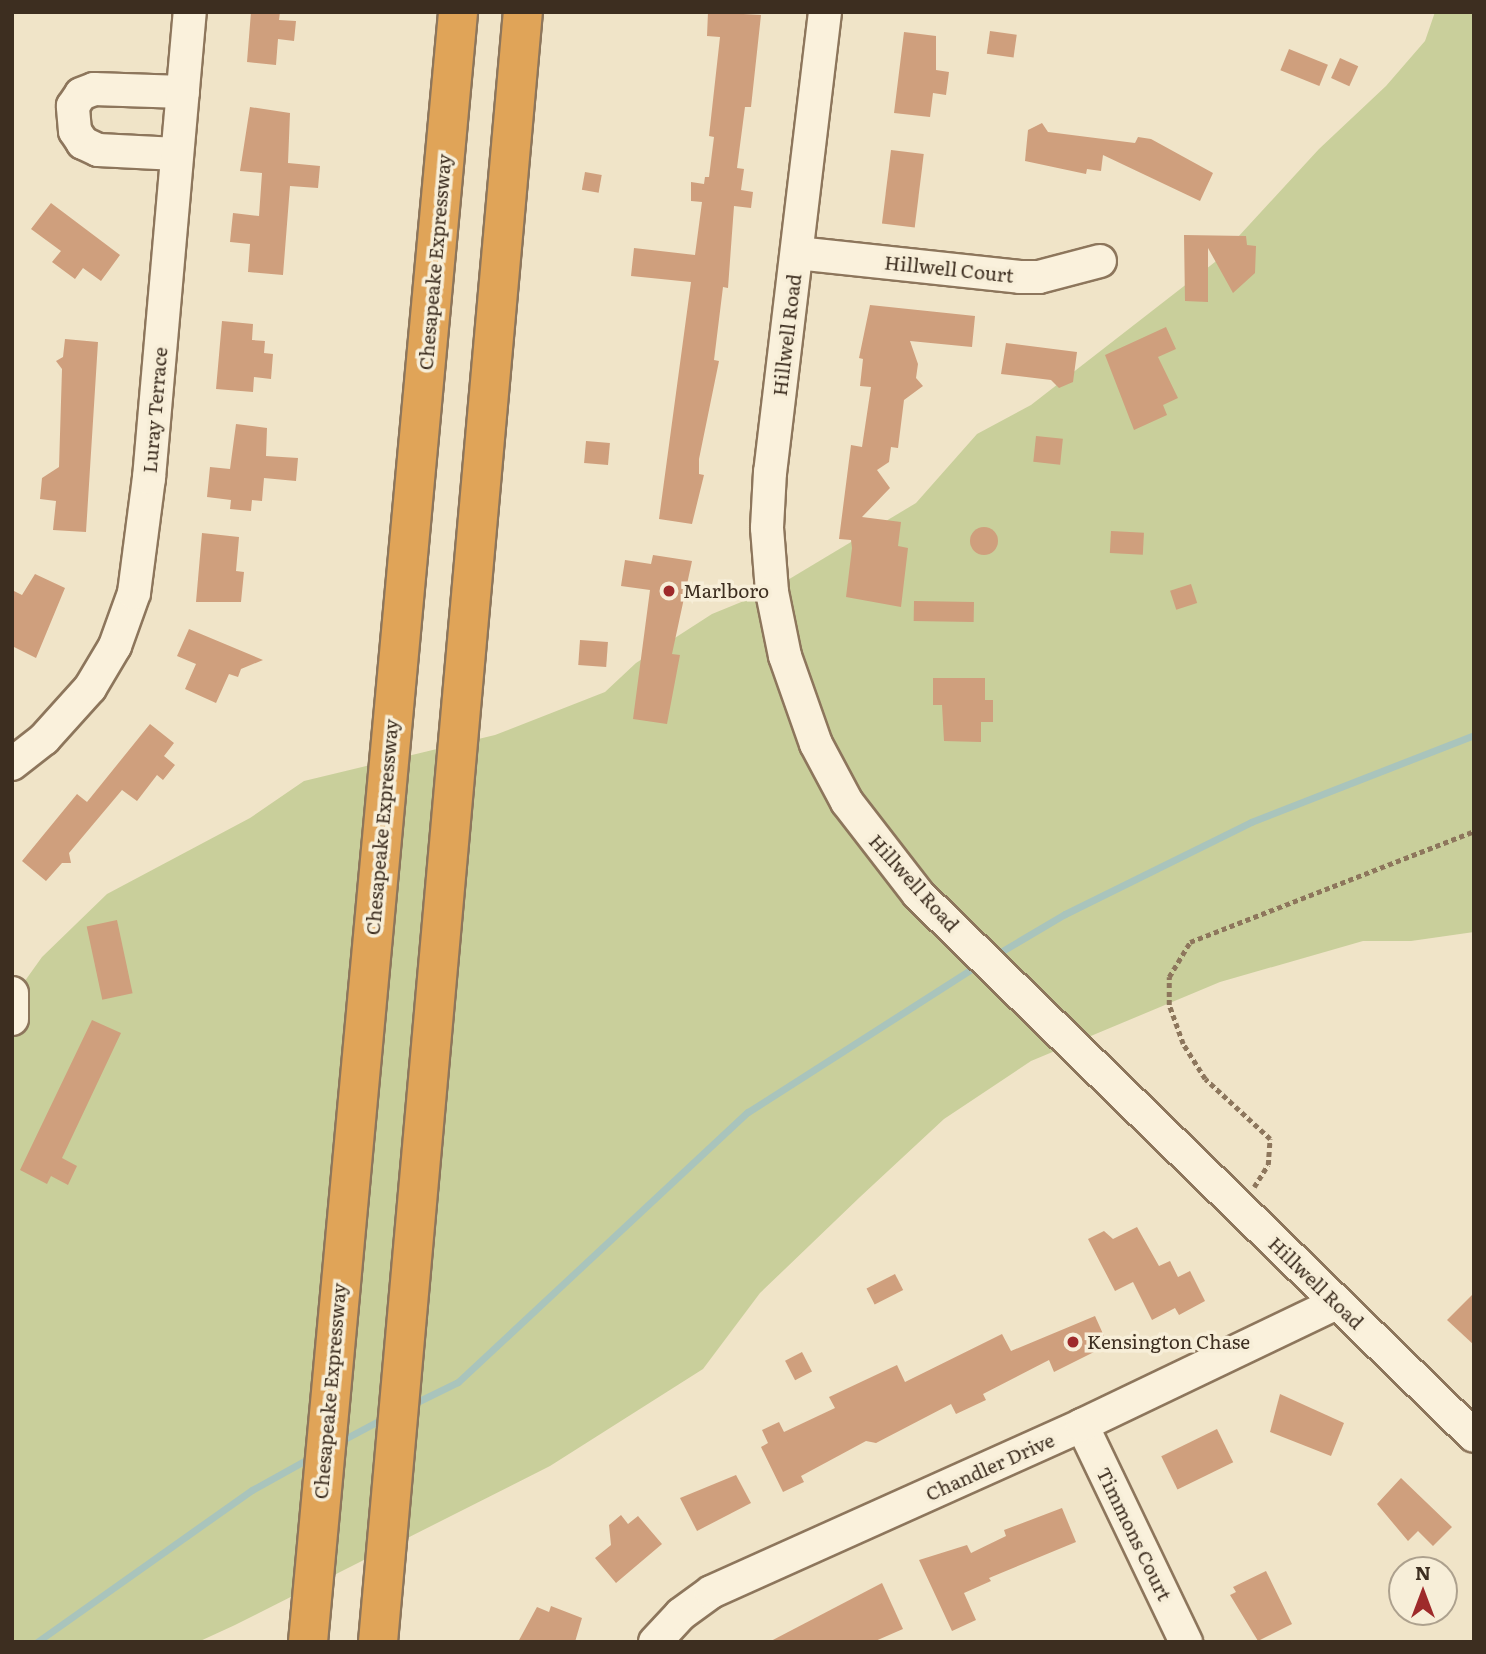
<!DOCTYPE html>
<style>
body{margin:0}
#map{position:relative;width:1486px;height:1654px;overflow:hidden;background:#f0e4c8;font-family:Literata,serif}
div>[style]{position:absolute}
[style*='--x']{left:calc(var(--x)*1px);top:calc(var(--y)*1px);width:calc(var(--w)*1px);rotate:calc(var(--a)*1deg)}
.green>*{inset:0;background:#c9cf9b}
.stream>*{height:7px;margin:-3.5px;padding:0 3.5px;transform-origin:3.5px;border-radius:3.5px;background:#a9c4bc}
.building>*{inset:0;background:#cf9f7d;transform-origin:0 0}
.round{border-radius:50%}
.path>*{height:4.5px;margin-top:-2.25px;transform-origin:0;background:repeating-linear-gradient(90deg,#8d765c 0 5px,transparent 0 8.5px)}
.roads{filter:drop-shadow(2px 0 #8d765c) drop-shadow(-2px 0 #8d765c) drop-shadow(0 2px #8d765c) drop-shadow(0 -2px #8d765c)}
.minor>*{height:32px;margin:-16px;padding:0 16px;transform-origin:16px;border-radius:16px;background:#faf1dc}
.highway>*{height:38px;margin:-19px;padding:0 19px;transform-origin:19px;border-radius:19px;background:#e0a458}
.dots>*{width:19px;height:19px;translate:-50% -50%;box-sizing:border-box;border:4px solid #f7eed8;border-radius:50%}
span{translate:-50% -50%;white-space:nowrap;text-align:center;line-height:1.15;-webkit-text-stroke:7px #f7eed8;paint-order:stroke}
.street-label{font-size:19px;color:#3d2e20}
.poi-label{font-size:19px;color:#3d2e20}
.left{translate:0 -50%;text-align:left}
.frame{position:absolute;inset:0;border:14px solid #3d2e20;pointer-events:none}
.north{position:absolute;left:1388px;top:1556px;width:70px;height:70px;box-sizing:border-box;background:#f7eed8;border:2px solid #ada18e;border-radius:50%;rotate:0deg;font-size:19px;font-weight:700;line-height:28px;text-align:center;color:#3d2e20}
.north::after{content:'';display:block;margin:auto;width:24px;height:32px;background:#9e2a2b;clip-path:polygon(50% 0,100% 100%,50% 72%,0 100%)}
</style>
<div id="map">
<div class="green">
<div style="clip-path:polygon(1435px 12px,1474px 12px,1474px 932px,1411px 941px,1363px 941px,1220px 982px,1031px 1061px,944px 1119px,860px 1197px,760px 1293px,703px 1369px,550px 1466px,235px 1625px,198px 1642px,12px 1642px,12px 999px,42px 957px,107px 894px,250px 818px,304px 781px,495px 735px,605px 692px,636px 663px,712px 614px,771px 590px,916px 503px,977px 434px,1031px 405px,1215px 262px,1319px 149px,1386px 86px,1425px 41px)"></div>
</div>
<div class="stream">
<div style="--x:992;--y:957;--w:85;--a:-30.5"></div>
<div style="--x:1065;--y:914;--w:208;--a:-26.3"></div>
<div style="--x:1251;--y:822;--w:239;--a:-21.3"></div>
<div style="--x:411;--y:1405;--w:52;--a:-26.1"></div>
<div style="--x:458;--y:1382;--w:396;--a:-43"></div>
<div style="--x:748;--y:1112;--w:274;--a:-32.6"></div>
<div style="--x:339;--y:1442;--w:51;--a:-28.1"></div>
<div style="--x:37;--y:1642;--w:263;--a:-35.3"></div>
<div style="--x:252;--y:1490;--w:70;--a:-29.1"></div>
</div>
<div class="building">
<div style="clip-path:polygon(251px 12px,280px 12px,279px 20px,296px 21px,294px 41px,278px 39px,276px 65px,247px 62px)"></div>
<div style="clip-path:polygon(708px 12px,761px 15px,751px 107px,745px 107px,737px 168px,744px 169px,741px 190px,753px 192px,751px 208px,734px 206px,728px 288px,723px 287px,714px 360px,719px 361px,699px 459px,699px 474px,704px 475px,692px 524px,659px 519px,691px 282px,631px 276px,634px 248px,695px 255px,702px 202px,691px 201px,691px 182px,704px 184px,705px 177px,709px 177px,714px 137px,709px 136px,720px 37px,707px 36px)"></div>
<div style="left:990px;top:31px;width:27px;height:23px;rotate:8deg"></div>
<div style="clip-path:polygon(904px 32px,936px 36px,936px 70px,949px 72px,946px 95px,933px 93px,930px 117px,894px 113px)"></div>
<div style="left:1289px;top:49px;width:42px;height:23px;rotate:22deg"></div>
<div style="left:1340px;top:58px;width:20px;height:22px;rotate:24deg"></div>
<div style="clip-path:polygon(250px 107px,290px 113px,288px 163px,320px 166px,318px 188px,290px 186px,283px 275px,248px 272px,250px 244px,230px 242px,233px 213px,259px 216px,262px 173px,240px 171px)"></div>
<div style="clip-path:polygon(1042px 123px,1048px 132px,1135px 143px,1138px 137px,1151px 139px,1213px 173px,1200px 201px,1103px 155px,1101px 171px,1087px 169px,1086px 174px,1025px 161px,1028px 130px)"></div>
<div style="left:891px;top:150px;width:33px;height:74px;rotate:7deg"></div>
<div style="left:585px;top:172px;width:17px;height:18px;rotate:10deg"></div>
<div style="clip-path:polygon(51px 203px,120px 255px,101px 281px,83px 268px,75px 279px,52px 262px,61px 251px,31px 229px)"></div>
<div style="clip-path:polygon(1184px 235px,1246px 236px,1247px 245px,1256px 246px,1255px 273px,1233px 293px,1208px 248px,1208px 302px,1185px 301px)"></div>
<div style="clip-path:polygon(870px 305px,975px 316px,972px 347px,910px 341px,918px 364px,916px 378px,923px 386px,904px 400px,898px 448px,891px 447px,889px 462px,877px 470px,890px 488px,862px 517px,901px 522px,898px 546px,908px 548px,901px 607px,846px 597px,852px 548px,851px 540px,839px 539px,851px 445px,862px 447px,871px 387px,860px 386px,863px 359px,859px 358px)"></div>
<div style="clip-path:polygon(222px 321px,253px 324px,252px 340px,265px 341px,264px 353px,273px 354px,271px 379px,254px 377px,253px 392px,216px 389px)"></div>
<div style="clip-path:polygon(1166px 327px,1176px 349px,1158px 357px,1178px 398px,1163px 405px,1167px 415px,1134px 430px,1105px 355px)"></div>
<div style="clip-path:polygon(65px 339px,98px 342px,86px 532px,53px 530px,56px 501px,40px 499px,42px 478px,59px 467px,62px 369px,56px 361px,63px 357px)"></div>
<div style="clip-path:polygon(1006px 343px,1077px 352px,1073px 382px,1059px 388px,1051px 380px,1001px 374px)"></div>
<div style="clip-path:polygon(236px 424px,267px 428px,266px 456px,298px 458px,296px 481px,264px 478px,262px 501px,252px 500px,251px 511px,230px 509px,231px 500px,207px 497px,210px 467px,230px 469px)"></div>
<div style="left:1036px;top:436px;width:27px;height:26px;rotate:6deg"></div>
<div style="left:586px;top:441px;width:24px;height:22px;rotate:5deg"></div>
<div class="round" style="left:970px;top:527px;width:28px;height:28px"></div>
<div style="left:1111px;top:531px;width:33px;height:22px;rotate:3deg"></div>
<div style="clip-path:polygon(202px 533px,239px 537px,236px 571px,244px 572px,241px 602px,196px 602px)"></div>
<div style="clip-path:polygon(653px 555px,692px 561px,672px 654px,680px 655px,667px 724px,633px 719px,650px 590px,621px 586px,625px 560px,651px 564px)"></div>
<div style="clip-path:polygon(35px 574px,65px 588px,36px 658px,12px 646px,12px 590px,22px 595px)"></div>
<div style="left:1191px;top:584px;width:20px;height:22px;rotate:72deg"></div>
<div style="left:914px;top:601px;width:60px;height:20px;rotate:1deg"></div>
<div style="clip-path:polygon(189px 629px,263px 660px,241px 669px,238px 677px,229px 674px,216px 703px,185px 689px,196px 664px,177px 656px)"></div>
<div style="left:580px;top:640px;width:28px;height:25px;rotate:4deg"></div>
<div style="clip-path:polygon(933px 678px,985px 678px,985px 700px,993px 700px,993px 722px,981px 722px,981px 742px,944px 741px,942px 705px,933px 705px)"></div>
<div style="clip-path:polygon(150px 724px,174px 743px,164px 756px,175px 765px,163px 780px,157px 775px,137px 801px,122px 790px,69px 853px,71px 863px,62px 863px,46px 881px,22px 861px,77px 794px,87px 802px)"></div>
<div style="left:117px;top:920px;width:75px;height:31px;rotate:78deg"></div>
<div style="clip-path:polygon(92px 1020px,121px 1033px,62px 1158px,77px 1166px,68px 1185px,51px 1176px,47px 1184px,20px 1170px)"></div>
<div style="clip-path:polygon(1137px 1227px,1159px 1266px,1170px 1261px,1178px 1277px,1190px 1271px,1205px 1301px,1179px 1315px,1175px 1308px,1152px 1320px,1133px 1282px,1115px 1291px,1088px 1239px,1104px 1231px,1113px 1239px)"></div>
<div style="left:895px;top:1274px;width:18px;height:32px;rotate:63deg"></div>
<div style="clip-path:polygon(1474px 1293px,1474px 1345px,1447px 1320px)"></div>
<div style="clip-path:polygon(1095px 1316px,1108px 1345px,1054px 1372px,1049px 1360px,983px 1394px,986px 1400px,956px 1414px,951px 1404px,876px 1443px,866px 1441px,801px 1476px,804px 1482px,783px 1492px,761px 1447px,768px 1443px,762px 1430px,779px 1422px,784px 1432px,835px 1408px,829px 1397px,897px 1365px,905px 1382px,1002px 1334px,1011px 1351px)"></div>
<div style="left:802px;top:1352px;width:22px;height:19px;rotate:63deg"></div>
<div style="clip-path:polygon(1280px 1394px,1344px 1423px,1331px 1456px,1270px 1432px)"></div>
<div style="left:1217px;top:1429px;width:37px;height:62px;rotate:64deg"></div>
<div style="clip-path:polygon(736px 1475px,751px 1503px,697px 1531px,680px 1498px)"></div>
<div style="clip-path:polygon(1401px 1478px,1452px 1527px,1433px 1546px,1418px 1531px,1408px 1541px,1377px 1504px)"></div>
<div style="clip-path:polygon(1062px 1508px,1076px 1542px,989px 1578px,991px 1581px,964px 1593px,976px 1620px,952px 1631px,919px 1560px,967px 1545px,971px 1553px,1006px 1536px,1004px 1530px)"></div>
<div style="clip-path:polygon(621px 1515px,628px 1524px,638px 1516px,662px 1544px,616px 1583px,595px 1558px,611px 1545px,609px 1525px)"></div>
<div style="clip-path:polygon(1266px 1571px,1292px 1624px,1258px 1641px,1230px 1595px,1236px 1592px,1233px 1587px)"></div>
<div style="clip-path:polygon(882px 1583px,903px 1629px,873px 1642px,769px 1642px)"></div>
<div style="clip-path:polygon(551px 1606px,582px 1618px,575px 1642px,518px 1642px,537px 1607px,549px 1612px)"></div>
</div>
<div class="path">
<div style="--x:1254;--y:1187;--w:26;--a:-58"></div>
<div style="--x:1268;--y:1165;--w:26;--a:-86"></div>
<div style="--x:1270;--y:1139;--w:88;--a:-137.3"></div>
<div style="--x:1205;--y:1079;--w:41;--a:-122.2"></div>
<div style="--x:1183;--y:1044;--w:41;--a:-109.7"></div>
<div style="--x:1169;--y:1005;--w:28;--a:-90"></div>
<div style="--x:1169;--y:977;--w:41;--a:-59"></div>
<div style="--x:1190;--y:942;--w:305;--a:-21.3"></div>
</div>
<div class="roads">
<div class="minor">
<div style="--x:825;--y:12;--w:463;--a:96.8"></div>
<div style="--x:770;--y:472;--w:56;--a:93.1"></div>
<div style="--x:767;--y:528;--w:64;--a:85.5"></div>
<div style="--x:772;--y:592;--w:65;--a:78.5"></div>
<div style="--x:785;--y:656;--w:93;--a:70.6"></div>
<div style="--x:816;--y:744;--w:66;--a:61.9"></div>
<div style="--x:847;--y:802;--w:116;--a:52.3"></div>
<div style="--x:918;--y:894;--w:776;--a:44.27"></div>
<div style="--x:177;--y:154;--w:79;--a:-177.1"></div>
<div style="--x:98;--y:150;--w:17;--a:-155"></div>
<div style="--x:83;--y:143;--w:14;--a:-124"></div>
<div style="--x:75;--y:131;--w:25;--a:-95"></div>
<div style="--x:73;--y:106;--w:14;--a:-56"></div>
<div style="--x:81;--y:94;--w:14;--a:-21"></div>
<div style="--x:94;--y:89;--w:89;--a:1.9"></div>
<div style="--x:797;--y:253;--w:224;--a:6.1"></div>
<div style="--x:1020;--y:277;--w:19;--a:0"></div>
<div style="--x:1039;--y:277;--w:63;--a:-14.7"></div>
<div style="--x:12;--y:764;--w:41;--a:-38"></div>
<div style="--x:44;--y:739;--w:69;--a:-48"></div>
<div style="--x:90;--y:688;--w:49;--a:-59.2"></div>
<div style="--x:115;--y:646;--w:56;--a:-70.3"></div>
<div style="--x:134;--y:593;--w:116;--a:-82.6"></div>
<div style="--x:149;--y:478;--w:468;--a:-85"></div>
<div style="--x:12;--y:993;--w:26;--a:90"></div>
<div style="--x:1082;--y:1425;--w:241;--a:64.4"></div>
<div style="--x:655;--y:1642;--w:38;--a:-47"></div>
<div style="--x:681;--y:1614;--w:37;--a:-36"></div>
<div style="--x:711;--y:1592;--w:407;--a:-24.2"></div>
<div style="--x:1082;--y:1425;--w:280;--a:-25.6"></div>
</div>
<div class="highway">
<div style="--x:308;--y:1642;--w:1637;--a:-84.74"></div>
<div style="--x:378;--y:1642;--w:1636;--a:-84.92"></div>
</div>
</div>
<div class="dots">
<div style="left:669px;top:591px;background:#9e2a2b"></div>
<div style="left:1073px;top:1342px;background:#9e2a2b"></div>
</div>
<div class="street-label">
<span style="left:435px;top:262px;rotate:-85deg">Chesapeake Expressway</span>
<span style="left:949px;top:269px;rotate:6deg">Hillwell Court</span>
<span style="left:787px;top:335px;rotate:-83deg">Hillwell Road</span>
<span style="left:155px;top:410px;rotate:-85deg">Luray Terrace</span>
<span style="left:382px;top:827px;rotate:-85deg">Chesapeake Expressway</span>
<span style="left:914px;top:883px;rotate:48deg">Hillwell Road</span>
<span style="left:1316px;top:1283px;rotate:44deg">Hillwell Road</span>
<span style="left:330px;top:1391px;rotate:-85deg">Chesapeake Expressway</span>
<span style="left:990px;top:1467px;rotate:-24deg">Chandler Drive</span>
<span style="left:1134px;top:1534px;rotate:64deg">Timmons Court</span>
</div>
<div class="poi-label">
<span class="left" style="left:683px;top:591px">Marlboro</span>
<span class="left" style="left:1087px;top:1342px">Kensington Chase</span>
</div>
<div class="frame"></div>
<div class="north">N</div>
</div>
